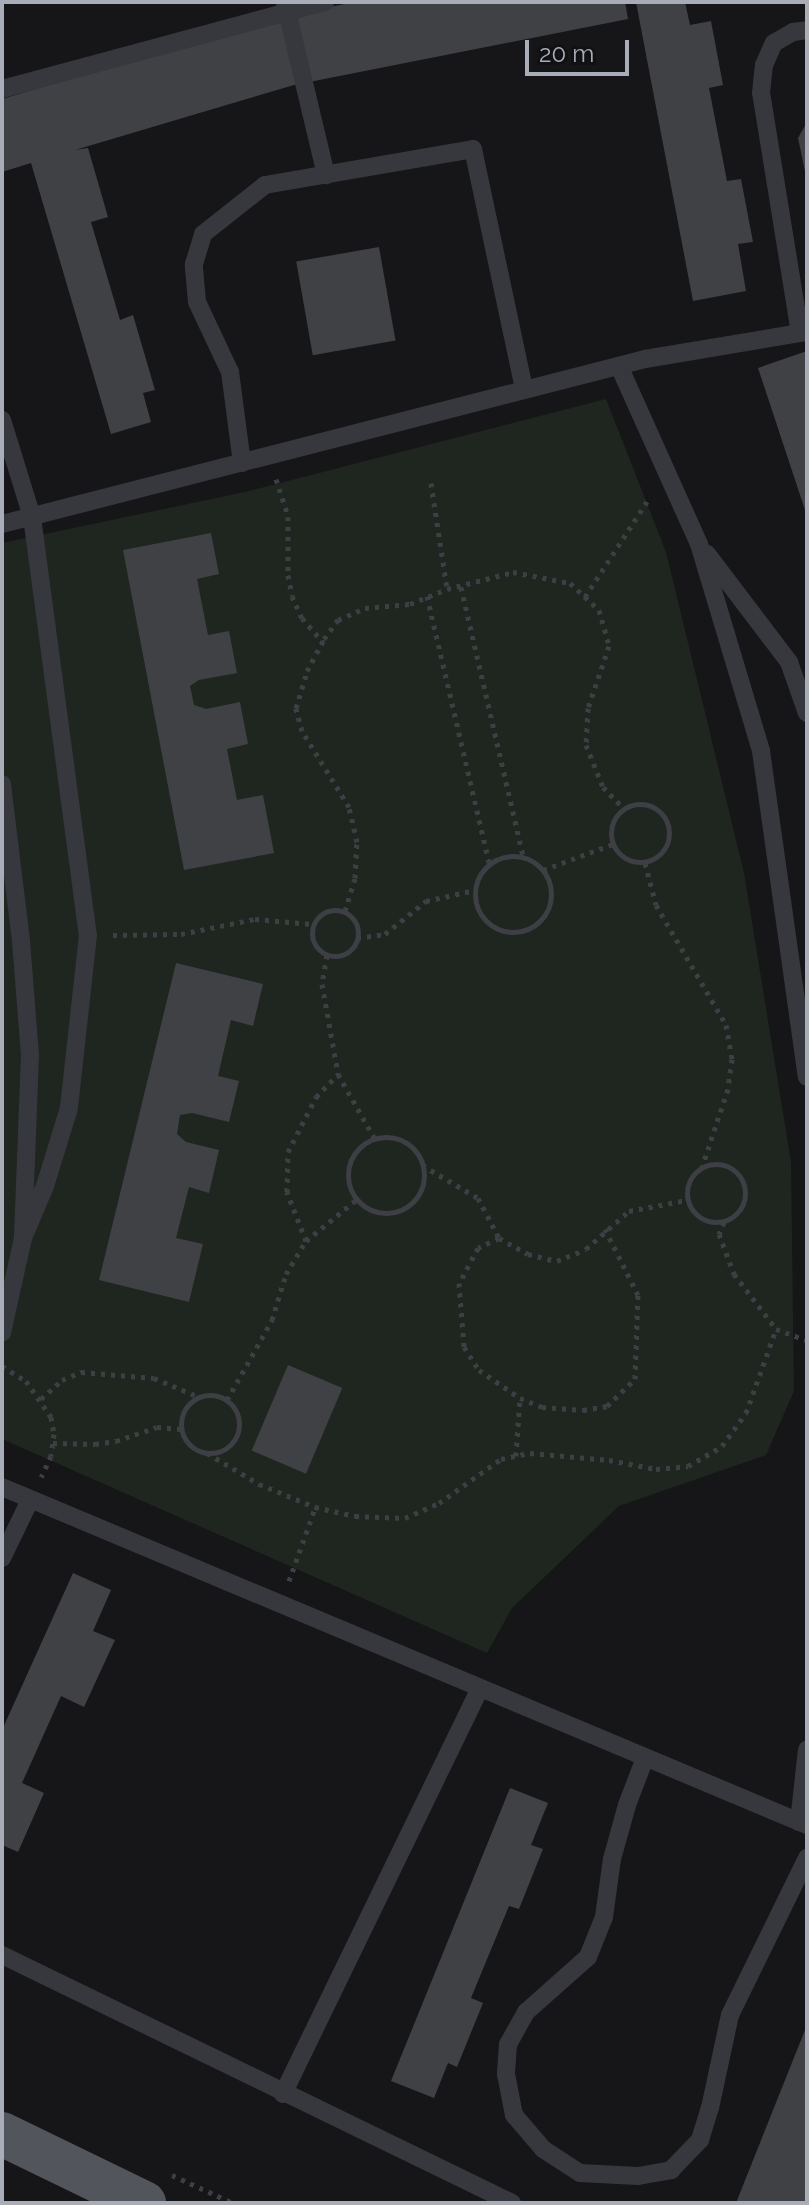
<!DOCTYPE html>
<style>
body{margin:0}
#map{position:relative;width:809px;height:2205px;overflow:hidden;background:#161618;font-family:Raleway,sans-serif}
div>[style]{position:absolute}
[style*='--x']{left:calc(var(--x)*1px);top:calc(var(--y)*1px);width:calc(var(--w)*1px);rotate:calc(var(--a)*1deg)}
.green>*{inset:0;background:#1e261f}
.building>*{inset:0;background:#404145;transform-origin:0 0}
.path>*{height:5px;margin-top:-2.5px;transform-origin:0;background:repeating-linear-gradient(90deg,#3d3f44 0 4px,transparent 0 10px)}
.path>.ring{margin:-2.5px;padding:0;box-sizing:content-box;background:none;border:5px solid #3d3f44;border-radius:50%}
.service>*{height:18px;margin:-9px;padding:0 9px;transform-origin:9px;border-radius:9px;background:#37383d}
.primary>*{height:44px;margin:-22px;padding:0 22px;transform-origin:22px;border-radius:22px;background:#53555c}
span{translate:-50% -50%;white-space:nowrap;text-align:center;line-height:1.15;-webkit-text-stroke:7px #111113;paint-order:stroke}
.frame{position:absolute;inset:0;border:4px solid #a8adb8;pointer-events:none}
.scale{position:absolute;left:525px;top:40px;width:104px;height:36px;box-sizing:border-box;border:4px solid #a8adb8;border-top:0;padding-left:10px;font-size:24px;line-height:28px;white-space:nowrap;color:#a8adb8;-webkit-text-stroke:6px #111113;paint-order:stroke}
</style>
<div id="map">
<div class="green">
<div style="clip-path:polygon(606px 399px,666px 552px,744px 873px,791px 1162px,794px 1391px,766px 1455px,619px 1506px,512px 1608px,487px 1653px,2px 1439px,2px 543px,245px 492px)"></div>
</div>
<div class="building">
<div style="clip-path:polygon(355px 2px,625px 2px,628px 19px,294px 85px,75px 150px,88px 148px,108px 217px,91px 222px,120px 320px,133px 315px,155px 390px,143px 393px,151px 422px,111px 434px,31px 163px,2px 172px,2px 99px,278px 17px)"></div>
<div style="clip-path:polygon(636px 2px,685px 2px,690px 25px,711px 21px,723px 85px,709px 88px,727px 181px,741px 179px,753px 242px,738px 244px,746px 291px,693px 301px)"></div>
<div style="clip-path:polygon(807px 122px,807px 176px,806px 176px,798px 138px)"></div>
<div style="left:379px;top:247px;width:95px;height:84px;rotate:80deg"></div>
<div style="clip-path:polygon(807px 351px,807px 513px,806px 513px,758px 368px)"></div>
<div style="clip-path:polygon(211px 533px,219px 574px,197px 579px,208px 635px,229px 631px,237px 673px,199px 680px,190px 686px,194px 705px,206px 709px,240px 702px,248px 744px,227px 749px,237px 800px,263px 795px,274px 853px,184px 870px,123px 550px)"></div>
<div style="clip-path:polygon(176px 963px,263px 984px,253px 1026px,231px 1020px,218px 1076px,239px 1081px,229px 1122px,192px 1113px,180px 1115px,177px 1134px,186px 1142px,219px 1150px,209px 1193px,189px 1187px,176px 1238px,203px 1244px,189px 1302px,99px 1280px)"></div>
<div style="left:288px;top:1365px;width:59px;height:93px;rotate:23deg"></div>
<div style="clip-path:polygon(73px 1573px,111px 1590px,93px 1631px,115px 1640px,84px 1707px,61px 1696px,22px 1783px,44px 1793px,18px 1852px,2px 1845px,2px 1730px)"></div>
<div style="clip-path:polygon(510px 1788px,548px 1803px,531px 1845px,543px 1849px,519px 1909px,509px 1906px,471px 1998px,483px 2003px,457px 2067px,448px 2063px,434px 2098px,391px 2081px)"></div>
<div style="clip-path:polygon(807px 2025px,805px 2203px,736px 2203px)"></div>
</div>
<div class="path">
<div style="--x:276;--y:479;--w:40;--a:72"></div>
<div style="--x:288;--y:517;--w:58;--a:90"></div>
<div style="--x:288;--y:575;--w:21;--a:79"></div>
<div style="--x:292;--y:596;--w:24;--a:66"></div>
<div style="--x:302;--y:618;--w:32;--a:49"></div>
<div style="--x:431;--y:483;--w:107;--a:81.4"></div>
<div style="--x:461;--y:587;--w:276;--a:77"></div>
<div style="--x:427;--y:596;--w:274;--a:76.9"></div>
<div style="--x:585;--y:597;--w:119;--a:-57"></div>
<div class="ring" style="left:611px;top:804px;width:53px;height:53px"></div>
<div class="ring" style="left:475px;top:856px;width:71px;height:71px"></div>
<div style="--x:645;--y:863;--w:43;--a:75.3"></div>
<div style="--x:656;--y:905;--w:139;--a:59.7"></div>
<div style="--x:726;--y:1025;--w:35;--a:80"></div>
<div style="--x:732;--y:1059;--w:30;--a:98"></div>
<div style="--x:728;--y:1089;--w:82;--a:108.4"></div>
<div style="--x:543;--y:870;--w:75;--a:-20.4"></div>
<div class="ring" style="left:312px;top:910px;width:41px;height:41px"></div>
<div style="--x:345;--y:911;--w:34;--a:-73"></div>
<div style="--x:355;--y:878;--w:36;--a:-87"></div>
<div style="--x:357;--y:842;--w:36;--a:-103"></div>
<div style="--x:349;--y:807;--w:89;--a:-121.7"></div>
<div style="--x:302;--y:731;--w:24;--a:-105"></div>
<div style="--x:296;--y:708;--w:39;--a:-73"></div>
<div style="--x:307;--y:671;--w:36;--a:-62"></div>
<div style="--x:324;--y:639;--w:24;--a:-54"></div>
<div style="--x:338;--y:620;--w:30;--a:-24"></div>
<div style="--x:365;--y:608;--w:45;--a:-5.1"></div>
<div style="--x:410;--y:604;--w:40;--a:-22"></div>
<div style="--x:447;--y:589;--w:68;--a:-14.4"></div>
<div style="--x:513;--y:572;--w:58;--a:10.9"></div>
<div style="--x:570;--y:583;--w:40;--a:43"></div>
<div style="--x:599;--y:610;--w:37;--a:74"></div>
<div style="--x:609;--y:646;--w:65;--a:108.7"></div>
<div style="--x:588;--y:708;--w:37;--a:93"></div>
<div style="--x:586;--y:745;--w:45;--a:68"></div>
<div style="--x:603;--y:787;--w:30;--a:46"></div>
<div style="--x:113;--y:935;--w:68;--a:-0.8"></div>
<div style="--x:181;--y:934;--w:76;--a:-11.5"></div>
<div style="--x:255;--y:919;--w:57;--a:5"></div>
<div style="--x:357;--y:938;--w:28;--a:-8"></div>
<div style="--x:385;--y:934;--w:53;--a:-38.8"></div>
<div style="--x:426;--y:901;--w:50;--a:-12.7"></div>
<div style="--x:327;--y:955;--w:29;--a:100"></div>
<div style="--x:322;--y:984;--w:91;--a:79.9"></div>
<div style="--x:338;--y:1074;--w:75;--a:60.4"></div>
<div class="ring" style="left:348px;top:1137px;width:71px;height:71px"></div>
<div class="ring" style="left:687px;top:1164px;width:53px;height:53px"></div>
<div style="--x:422;--y:1165;--w:65;--a:30.5"></div>
<div style="--x:478;--y:1198;--w:45;--a:62.3"></div>
<div style="--x:499;--y:1238;--w:33;--a:29"></div>
<div style="--x:528;--y:1254;--w:30;--a:14"></div>
<div style="--x:557;--y:1261;--w:31;--a:-22"></div>
<div style="--x:586;--y:1249;--w:57;--a:-41.5"></div>
<div style="--x:629;--y:1211;--w:59;--a:-10.7"></div>
<div style="--x:724;--y:1222;--w:13;--a:113"></div>
<div style="--x:719;--y:1234;--w:43;--a:69.4"></div>
<div style="--x:734;--y:1274;--w:69;--a:52.6"></div>
<div style="--x:776;--y:1329;--w:33;--a:20"></div>
<div style="--x:499;--y:1238;--w:23;--a:155"></div>
<div style="--x:478;--y:1248;--w:40;--a:118"></div>
<div style="--x:459;--y:1283;--w:64;--a:85.5"></div>
<div style="--x:464;--y:1347;--w:27;--a:57"></div>
<div style="--x:479;--y:1370;--w:50;--a:34.3"></div>
<div style="--x:520;--y:1398;--w:24;--a:22"></div>
<div style="--x:542;--y:1407;--w:41;--a:4.2"></div>
<div style="--x:583;--y:1410;--w:24;--a:-9"></div>
<div style="--x:607;--y:1406;--w:39;--a:-44"></div>
<div style="--x:635;--y:1379;--w:84;--a:-88"></div>
<div style="--x:638;--y:1295;--w:74;--a:-116.6"></div>
<div style="--x:306;--y:1241;--w:53;--a:-111.2"></div>
<div style="--x:287;--y:1192;--w:40;--a:-88.6"></div>
<div style="--x:288;--y:1152;--w:62;--a:-63"></div>
<div style="--x:316;--y:1097;--w:32;--a:-46"></div>
<div style="--x:2;--y:1366;--w:28;--a:32"></div>
<div style="--x:26;--y:1381;--w:44;--a:55.2"></div>
<div style="--x:51;--y:1417;--w:17;--a:80"></div>
<div style="--x:54;--y:1434;--w:22;--a:98"></div>
<div style="--x:51;--y:1456;--w:23;--a:115"></div>
<div class="ring" style="left:181px;top:1395px;width:53px;height:53px"></div>
<div style="--x:41;--y:1399;--w:28;--a:-42"></div>
<div style="--x:62;--y:1380;--w:21;--a:-23"></div>
<div style="--x:81;--y:1372;--w:73;--a:4.7"></div>
<div style="--x:154;--y:1378;--w:49;--a:22.9"></div>
<div style="--x:227;--y:1400;--w:92;--a:-60.6"></div>
<div style="--x:272;--y:1320;--w:48;--a:-73.1"></div>
<div style="--x:286;--y:1274;--w:39;--a:-59"></div>
<div style="--x:306;--y:1241;--w:65;--a:-39.4"></div>
<div style="--x:53;--y:1443;--w:42;--a:1.4"></div>
<div style="--x:95;--y:1444;--w:21;--a:-8"></div>
<div style="--x:116;--y:1441;--w:43;--a:-18.9"></div>
<div style="--x:157;--y:1427;--w:24;--a:5"></div>
<div style="--x:207;--y:1453;--w:61;--a:30.8"></div>
<div style="--x:259;--y:1484;--w:61;--a:22.3"></div>
<div style="--x:315;--y:1507;--w:41;--a:12.7"></div>
<div style="--x:355;--y:1516;--w:50;--a:2.3"></div>
<div style="--x:405;--y:1518;--w:37;--a:-24"></div>
<div style="--x:439;--y:1503;--w:76;--a:-35.4"></div>
<div style="--x:501;--y:1459;--w:30;--a:-12"></div>
<div style="--x:530;--y:1453;--w:79;--a:5.1"></div>
<div style="--x:609;--y:1460;--w:48;--a:10.8"></div>
<div style="--x:656;--y:1469;--w:32;--a:-5"></div>
<div style="--x:688;--y:1466;--w:39;--a:-30"></div>
<div style="--x:722;--y:1446;--w:41;--a:-54"></div>
<div style="--x:746;--y:1413;--w:89;--a:-70.3"></div>
<div style="--x:516;--y:1456;--w:58;--a:-86.1"></div>
<div style="--x:289;--y:1581;--w:77;--a:-70.4"></div>
<div style="--x:172;--y:2175;--w:67;--a:24.7"></div>
</div>
<div class="service">
<div style="--x:285;--y:3;--w:177;--a:76.6"></div>
<div style="--x:2;--y:89;--w:335;--a:-15.1"></div>
<div style="--x:800;--y:333;--w:243;--a:-99.2"></div>
<div style="--x:761;--y:93;--w:28;--a:-84"></div>
<div style="--x:764;--y:65;--w:24;--a:-66"></div>
<div style="--x:774;--y:43;--w:22;--a:-30"></div>
<div style="--x:793;--y:32;--w:14;--a:-8"></div>
<div style="--x:619;--y:366;--w:195;--a:65.8"></div>
<div style="--x:699;--y:544;--w:216;--a:73.3"></div>
<div style="--x:761;--y:751;--w:329;--a:82"></div>
<div style="--x:2;--y:420;--w:102;--a:72.8"></div>
<div style="--x:32;--y:517;--w:422;--a:82.4"></div>
<div style="--x:88;--y:935;--w:174;--a:96.3"></div>
<div style="--x:69;--y:1108;--w:82;--a:107.1"></div>
<div style="--x:45;--y:1186;--w:56;--a:112.9"></div>
<div style="--x:242;--y:463;--w:92;--a:-97.5"></div>
<div style="--x:230;--y:372;--w:77;--a:-115.2"></div>
<div style="--x:197;--y:302;--w:38;--a:-95"></div>
<div style="--x:194;--y:264;--w:31;--a:-73"></div>
<div style="--x:203;--y:234;--w:79;--a:-38.3"></div>
<div style="--x:265;--y:185;--w:211;--a:-9.8"></div>
<div style="--x:473;--y:149;--w:245;--a:78"></div>
<div style="--x:2;--y:524;--w:664;--a:-14.39"></div>
<div style="--x:645;--y:359;--w:164;--a:-9.5"></div>
<div style="--x:707;--y:554;--w:136;--a:52.8"></div>
<div style="--x:789;--y:662;--w:54;--a:70.6"></div>
<div style="--x:2;--y:784;--w:158;--a:83.1"></div>
<div style="--x:21;--y:941;--w:114;--a:85.5"></div>
<div style="--x:30;--y:1055;--w:183;--a:92.2"></div>
<div style="--x:23;--y:1238;--w:97;--a:102.5"></div>
<div style="--x:2;--y:1487;--w:873;--a:22.78"></div>
<div style="--x:2;--y:1558;--w:64;--a:-64.2"></div>
<div style="--x:645;--y:1758;--w:50;--a:111"></div>
<div style="--x:627;--y:1805;--w:56;--a:105.5"></div>
<div style="--x:612;--y:1859;--w:59;--a:97.9"></div>
<div style="--x:604;--y:1917;--w:43;--a:111.8"></div>
<div style="--x:588;--y:1957;--w:83;--a:138.4"></div>
<div style="--x:526;--y:2012;--w:37;--a:119"></div>
<div style="--x:508;--y:2044;--w:30;--a:94"></div>
<div style="--x:506;--y:2074;--w:42;--a:79"></div>
<div style="--x:514;--y:2115;--w:45;--a:49.5"></div>
<div style="--x:543;--y:2149;--w:44;--a:33"></div>
<div style="--x:580;--y:2173;--w:58;--a:3"></div>
<div style="--x:638;--y:2176;--w:34;--a:-10"></div>
<div style="--x:671;--y:2170;--w:42;--a:-46"></div>
<div style="--x:700;--y:2140;--w:34;--a:-73"></div>
<div style="--x:710;--y:2108;--w:95;--a:-77.9"></div>
<div style="--x:730;--y:2015;--w:175;--a:-63.9"></div>
<div style="--x:799;--y:1822;--w:73;--a:-83.7"></div>
<div style="--x:2;--y:1955;--w:567;--a:25.93"></div>
<div style="--x:283;--y:2094;--w:451;--a:-64.1"></div>
</div>
<div class="primary">
<div style="--x:2;--y:2134;--w:158;--a:25.9"></div>
</div>
<div class="frame"></div>
<div class="scale">20 m</div>
</div>
